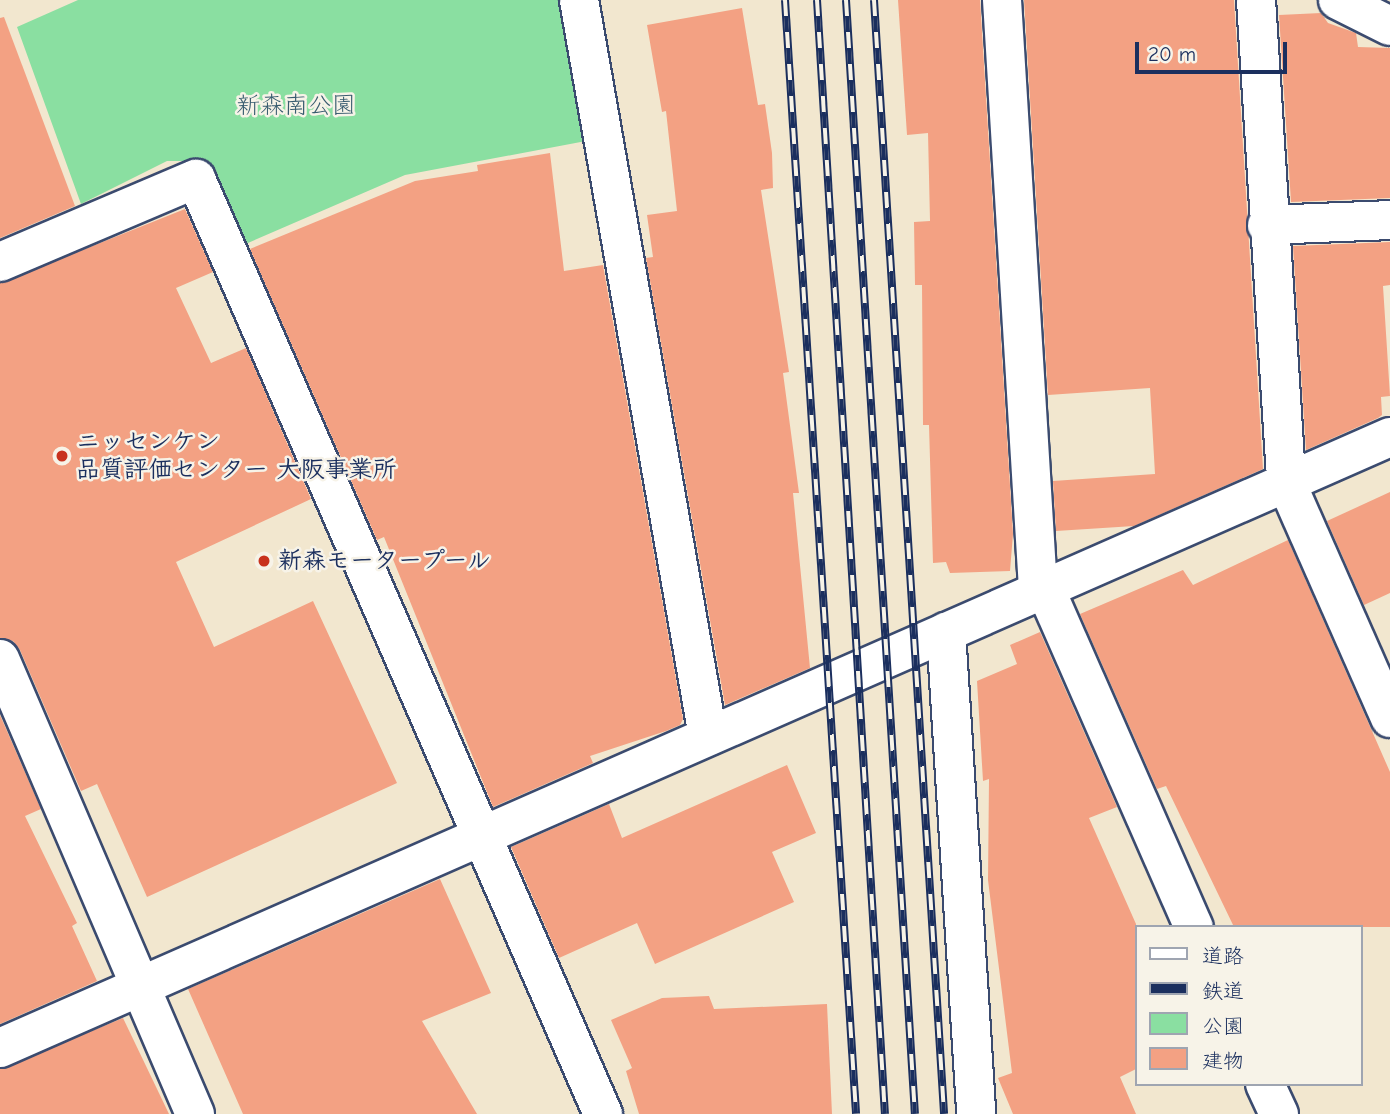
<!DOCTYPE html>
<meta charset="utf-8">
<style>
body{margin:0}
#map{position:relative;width:1390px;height:1114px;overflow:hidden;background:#f2e7cf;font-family:"Comic Neue","Klee One",sans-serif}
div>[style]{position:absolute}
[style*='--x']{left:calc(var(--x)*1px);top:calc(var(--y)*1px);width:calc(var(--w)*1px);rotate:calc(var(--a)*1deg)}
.green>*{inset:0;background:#8adfa1}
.building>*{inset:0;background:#f3a183}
.roads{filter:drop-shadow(2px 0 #3b4b6f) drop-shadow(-2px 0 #3b4b6f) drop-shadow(0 2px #3b4b6f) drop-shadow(0 -2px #3b4b6f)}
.minor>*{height:38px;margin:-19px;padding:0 19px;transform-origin:19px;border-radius:19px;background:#fff}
.rail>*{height:8px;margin-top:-4px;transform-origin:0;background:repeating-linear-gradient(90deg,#f7f3e8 0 16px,#1b2f5e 0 32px);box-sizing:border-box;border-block:2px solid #1b2f5e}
.dots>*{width:19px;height:19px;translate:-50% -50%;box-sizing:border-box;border:4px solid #f7f3e8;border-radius:50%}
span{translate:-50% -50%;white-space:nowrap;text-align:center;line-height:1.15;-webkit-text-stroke:5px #f7f3e8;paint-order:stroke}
.park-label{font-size:24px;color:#375b6f}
.poi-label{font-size:24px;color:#1b2f5e;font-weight:700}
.left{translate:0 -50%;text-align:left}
.legend{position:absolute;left:1135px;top:925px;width:228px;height:161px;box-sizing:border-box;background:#f7f3e8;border:2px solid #9fa5b1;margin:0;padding:9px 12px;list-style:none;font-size:21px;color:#1b2f5e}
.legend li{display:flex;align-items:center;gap:14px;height:35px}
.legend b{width:35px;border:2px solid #9fa5b1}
.scale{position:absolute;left:1135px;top:42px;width:152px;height:32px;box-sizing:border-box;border:4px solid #1b2f5e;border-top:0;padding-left:9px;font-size:21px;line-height:24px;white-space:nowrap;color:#1b2f5e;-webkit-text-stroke:5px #f7f3e8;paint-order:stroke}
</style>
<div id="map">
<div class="green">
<div style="clip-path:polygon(78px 0,560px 0,586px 141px,405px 175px,241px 246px,203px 161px,167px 161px,81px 204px,17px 27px)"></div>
</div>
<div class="building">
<div style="clip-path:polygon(898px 0,980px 0,1013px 534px,1010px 571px,950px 573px,946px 562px,933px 563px,929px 425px,923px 425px,922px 285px,915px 285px,914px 222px,930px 221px,928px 133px,907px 135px)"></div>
<div style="clip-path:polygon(1024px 0,1234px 0,1263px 469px,1134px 526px,1056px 531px,1053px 481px,1155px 474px,1150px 388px,1048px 395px)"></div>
<div style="clip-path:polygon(742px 8px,758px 105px,765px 104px,772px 153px,773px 188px,761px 190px,789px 372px,783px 373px,799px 493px,793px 493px,810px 668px,725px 705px,646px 258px,653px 257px,647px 215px,677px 211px,666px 111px,662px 112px,647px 25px)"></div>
<div style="clip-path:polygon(1321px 13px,1328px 23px,1356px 33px,1358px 47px,1390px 48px,1390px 198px,1291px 202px,1279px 15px)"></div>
<div style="clip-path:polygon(4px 17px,75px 206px,0 238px,0 18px)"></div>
<div style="clip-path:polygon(550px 153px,564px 271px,603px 265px,683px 719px,680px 725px,666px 731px,590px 756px,593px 763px,493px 807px,384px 537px,377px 540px,250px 249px,415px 181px,478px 171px,477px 165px)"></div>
<div style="clip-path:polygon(185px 209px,213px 272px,176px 288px,211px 363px,246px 348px,311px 499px,176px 562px,214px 647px,313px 601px,397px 783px,147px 897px,97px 784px,81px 791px,20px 650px,13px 641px,0 638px,0 283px)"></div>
<div style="clip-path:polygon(1390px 242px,1390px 285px,1383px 286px,1390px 396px,1381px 397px,1382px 415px,1378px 418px,1306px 450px,1293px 246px)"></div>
<div style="clip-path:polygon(1390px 492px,1390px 593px,1364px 605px,1327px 521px)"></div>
<div style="clip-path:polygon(1288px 540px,1390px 772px,1390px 927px,1234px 927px,1166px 786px,1157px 789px,1080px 614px,1183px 570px,1193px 585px)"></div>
<div style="clip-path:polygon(1040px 632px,1117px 807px,1089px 818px,1136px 924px,1136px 1069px,1120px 1077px,1136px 1114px,1013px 1114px,998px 1078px,1012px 1073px,988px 880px,989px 779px,983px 781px,977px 681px,1017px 664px,1010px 645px)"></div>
<div style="clip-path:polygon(0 715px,41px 809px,25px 816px,77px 923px,72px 926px,97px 981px,0 1024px)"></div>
<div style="clip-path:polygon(787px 765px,816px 833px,772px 852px,794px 902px,655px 964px,637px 923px,559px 958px,511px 847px,609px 804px,622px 838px)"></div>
<div style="clip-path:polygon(440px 879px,491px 993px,422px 1021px,477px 1114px,243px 1114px,188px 989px)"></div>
<div style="clip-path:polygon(709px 996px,714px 1009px,827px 1004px,832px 1114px,639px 1114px,626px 1071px,632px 1068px,611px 1020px,662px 998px)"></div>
<div style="clip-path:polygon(123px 1018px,169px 1114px,0 1114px,0 1069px)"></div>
</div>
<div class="roads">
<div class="minor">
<div style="--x:579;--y:0;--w:747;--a:80.06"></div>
<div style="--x:1002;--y:0;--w:590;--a:86.5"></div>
<div style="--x:1038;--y:589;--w:18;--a:45"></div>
<div style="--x:1051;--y:602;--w:355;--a:66.3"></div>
<div style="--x:1256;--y:0;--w:483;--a:86.4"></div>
<div style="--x:1286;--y:482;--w:258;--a:66.2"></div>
<div style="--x:1338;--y:0;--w:58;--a:26.6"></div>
<div style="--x:1267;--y:225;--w:123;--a:-2.3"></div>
<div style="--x:0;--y:262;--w:213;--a:-23"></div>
<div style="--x:196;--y:179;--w:1020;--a:66.48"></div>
<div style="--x:946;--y:632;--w:483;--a:86.4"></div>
<div style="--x:0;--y:659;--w:495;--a:66.8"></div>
<div style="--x:0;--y:1048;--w:1518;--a:-23.73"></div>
<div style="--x:1265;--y:1084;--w:33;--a:65"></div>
</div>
</div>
<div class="rail">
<div style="--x:785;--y:0;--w:1116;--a:86.35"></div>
<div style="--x:817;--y:0;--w:1116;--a:86.51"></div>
<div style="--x:846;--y:0;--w:1116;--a:86.46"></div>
<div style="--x:874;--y:0;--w:1116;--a:86.4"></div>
</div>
<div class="dots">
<div style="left:62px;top:456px;background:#c8321e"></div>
<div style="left:264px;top:561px;background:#c8321e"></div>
</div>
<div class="park-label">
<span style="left:296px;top:106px">新森南公園</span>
</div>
<div class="poi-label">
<span class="left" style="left:76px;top:456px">ニッセンケン<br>品質評価センター 大阪事業所</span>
<span class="left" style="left:278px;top:561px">新森モータープール</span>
</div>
<ul class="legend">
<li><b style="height:9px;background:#fff"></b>道路</li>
<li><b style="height:9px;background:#1b2f5e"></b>鉄道</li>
<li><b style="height:19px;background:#8adfa1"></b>公園</li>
<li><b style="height:19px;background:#f3a183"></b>建物</li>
</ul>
<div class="scale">20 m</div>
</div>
